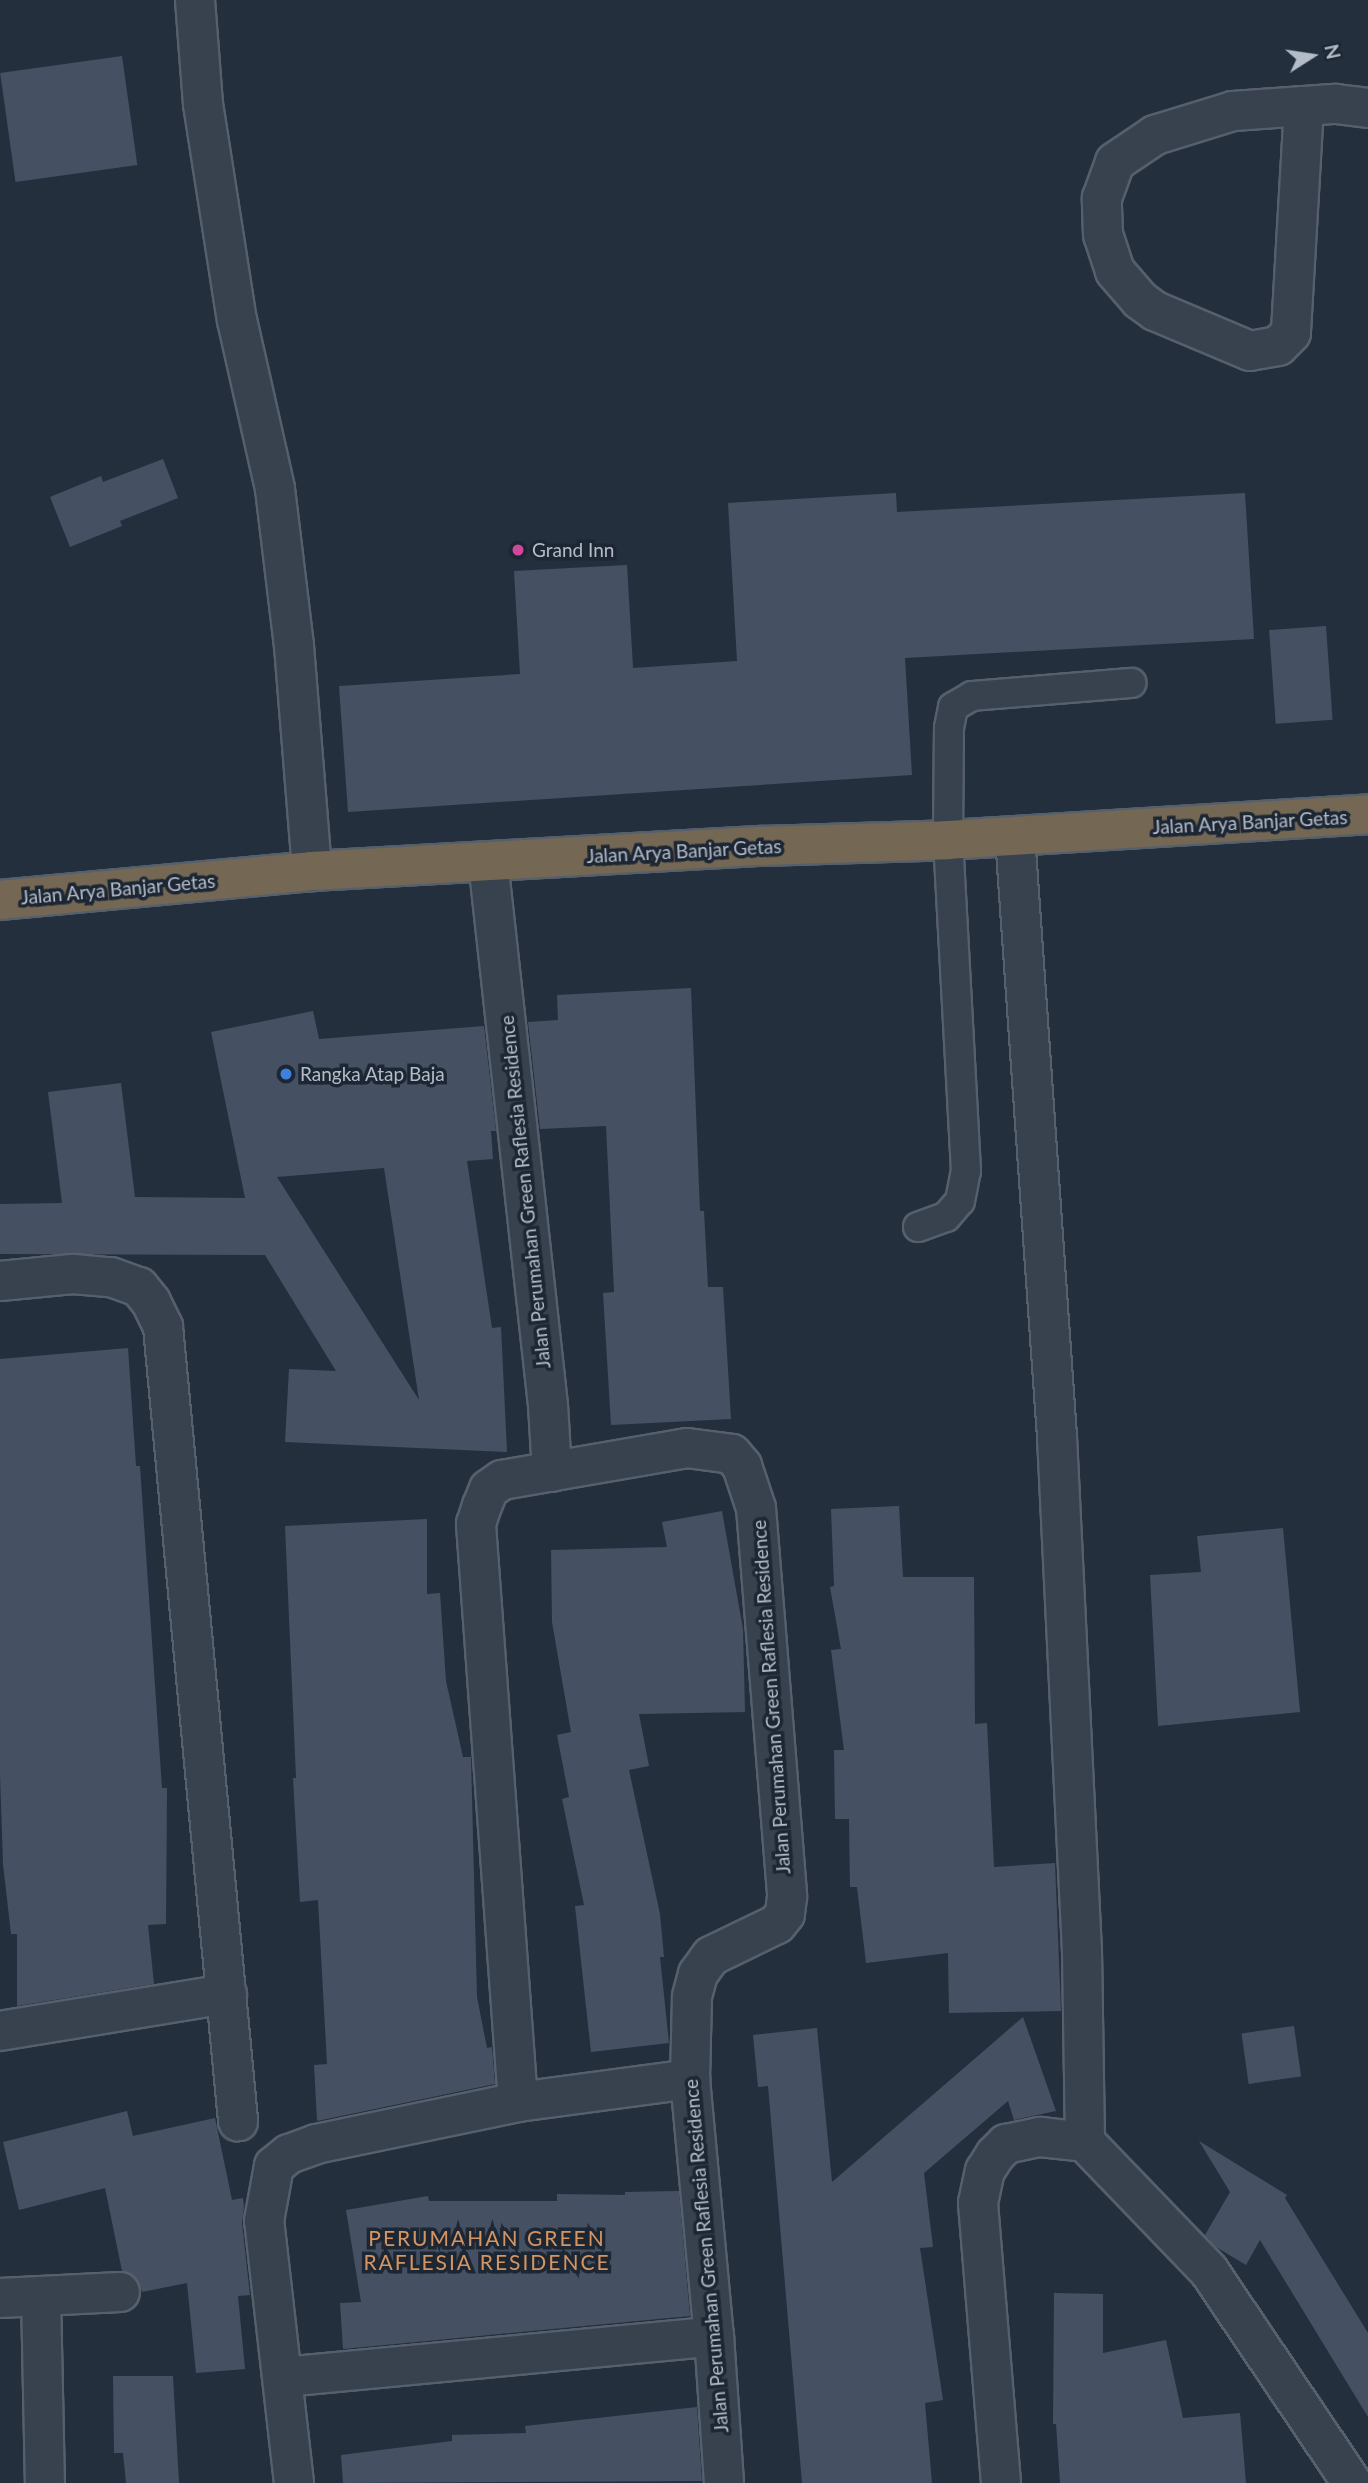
<!DOCTYPE html>
<style>
body{margin:0}
#map{position:relative;width:1368px;height:2483px;overflow:hidden;background:#242f3e;font-family:Lato,sans-serif}
div>[style]{position:absolute}
[style*='--x']{left:calc(var(--x)*1px);top:calc(var(--y)*1px);width:calc(var(--w)*1px);rotate:calc(var(--a)*1deg)}
.building>*{inset:0;background:#455162;transform-origin:0 0}
.roads{filter:drop-shadow(2px 0 #565f6c) drop-shadow(-2px 0 #565f6c) drop-shadow(0 2px #565f6c) drop-shadow(0 -2px #565f6c)}
.lane>*{height:28px;margin:-14px;padding:0 14px;transform-origin:14px;border-radius:14px;background:#38414e}
.street>*{height:38px;margin:-19px;padding:0 19px;transform-origin:19px;border-radius:19px;background:#38414e}
.highway>*{height:38px;margin:-19px;padding:0 19px;transform-origin:19px;border-radius:19px;background:#746855}
.dots>*{width:19px;height:19px;translate:-50% -50%;box-sizing:border-box;border:4px solid #1d2633;border-radius:50%}
span{translate:-50% -50%;white-space:nowrap;text-align:center;line-height:1.15;-webkit-text-stroke:7px #1d2633;paint-order:stroke}
.poi-label{font-size:19px;color:#b4bcc9}
.left{translate:0 -50%;text-align:left}
.street-label{font-size:19px;color:#b4bcc9}
.neighbourhood-label{font-size:21px;color:#d59563;letter-spacing:2px}
.north{position:absolute;left:1277px;top:21px;width:70px;height:70px;-webkit-text-stroke:5px #1d2633;paint-order:stroke;rotate:78deg;font-size:19px;font-weight:700;line-height:28px;text-align:center;color:#b4bcc9}
.north::after{content:'';display:block;margin:auto;width:24px;height:32px;background:#b4bcc9;clip-path:polygon(50% 0,100% 100%,50% 72%,0 100%)}
</style>
<div id="map">
<div class="building">
<div style="left:122px;top:56px;width:110px;height:123px;rotate:82deg"></div>
<div style="clip-path:polygon(163px 459px,178px 498px,120px 521px,122px 526px,70px 547px,50px 497px,101px 476px,103px 482px)"></div>
<div style="clip-path:polygon(896px 493px,897px 512px,1245px 493px,1254px 639px,905px 658px,912px 775px,348px 812px,339px 686px,520px 674px,514px 571px,627px 565px,633px 668px,737px 661px,728px 503px)"></div>
<div style="left:1326px;top:626px;width:94px;height:57px;rotate:86deg"></div>
<div style="clip-path:polygon(691px 988px,700px 1211px,704px 1211px,708px 1287px,723px 1287px,731px 1419px,611px 1425px,603px 1293px,614px 1292px,606px 1126px,540px 1129px,528px 1022px,558px 1020px,557px 995px)"></div>
<div style="clip-path:polygon(evenodd,313px 1011px,319px 1039px,484px 1026px,496px 1131px,491px 1131px,493px 1159px,467px 1161px,492px 1328px,501px 1327px,507px 1452px,285px 1442px,289px 1369px,336px 1371px,265px 1255px,0 1254px,0 1204px,62px 1203px,48px 1092px,121px 1083px,135px 1197px,245px 1198px,211px 1032px,313px 1011px,384px 1168px,419px 1400px,277px 1177px,384px 1168px)"></div>
<div style="clip-path:polygon(128px 1348px,136px 1466px,140px 1466px,162px 1788px,167px 1788px,166px 1924px,148px 1925px,154px 1984px,17px 2006px,17px 1934px,11px 1934px,3px 1864px,0 1775px,0 1359px)"></div>
<div style="clip-path:polygon(899px 1506px,903px 1577px,974px 1577px,975px 1724px,987px 1723px,994px 1867px,1055px 1863px,1061px 2011px,949px 2013px,948px 1953px,866px 1963px,857px 1887px,850px 1887px,849px 1819px,835px 1819px,834px 1750px,844px 1750px,831px 1650px,841px 1649px,830px 1587px,834px 1586px,831px 1509px)"></div>
<div style="clip-path:polygon(722px 1511px,743px 1629px,745px 1712px,639px 1714px,649px 1766px,629px 1770px,660px 1914px,664px 1957px,660px 1957px,669px 2043px,591px 2052px,575px 1906px,584px 1905px,562px 1799px,569px 1797px,557px 1735px,571px 1732px,552px 1622px,551px 1550px,667px 1547px,662px 1522px)"></div>
<div style="clip-path:polygon(427px 1519px,427px 1594px,440px 1593px,446px 1681px,463px 1757px,471px 1757px,477px 1997px,487px 2048px,492px 2047px,495px 2084px,317px 2121px,314px 2065px,327px 2064px,318px 1900px,300px 1902px,293px 1778px,296px 1778px,285px 1526px)"></div>
<div style="clip-path:polygon(1283px 1528px,1300px 1712px,1158px 1726px,1150px 1575px,1201px 1572px,1197px 1536px)"></div>
<div style="clip-path:polygon(1023px 2017px,1056px 2111px,1014px 2120px,1008px 2101px,924px 2173px,933px 2247px,920px 2248px,943px 2400px,925px 2403px,932px 2483px,802px 2483px,768px 2086px,758px 2087px,753px 2035px,817px 2028px,832px 2182px)"></div>
<div style="left:1294px;top:2026px;width:51px;height:53px;rotate:82deg"></div>
<div style="clip-path:polygon(127px 2111px,133px 2136px,215px 2118px,232px 2200px,243px 2198px,244px 2207px,242px 2223px,250px 2295px,238px 2296px,245px 2369px,196px 2373px,187px 2283px,142px 2292px,138px 2280px,122px 2271px,105px 2188px,19px 2210px,3px 2142px)"></div>
<div style="clip-path:polygon(1199px 2141px,1287px 2195px,1285px 2198px,1368px 2333px,1368px 2417px,1260px 2240px,1246px 2265px,1216px 2247px,1205px 2235px,1230px 2192px)"></div>
<div style="clip-path:polygon(679px 2191px,690px 2316px,343px 2349px,340px 2303px,361px 2302px,346px 2210px,428px 2196px,429px 2201px,557px 2201px,557px 2194px,625px 2195px,625px 2192px)"></div>
<div style="clip-path:polygon(1054px 2293px,1103px 2294px,1103px 2353px,1166px 2340px,1183px 2418px,1240px 2413px,1246px 2483px,1060px 2483px,1056px 2424px,1053px 2424px)"></div>
<div style="clip-path:polygon(113px 2376px,173px 2376px,179px 2483px,126px 2483px,123px 2453px,114px 2453px)"></div>
<div style="clip-path:polygon(697px 2407px,702px 2481px,343px 2483px,341px 2455px,452px 2441px,452px 2435px,526px 2433px,525px 2426px)"></div>
</div>
<div class="roads">
<div class="lane">
<div style="--x:918;--y:1227;--w:30;--a:-20"></div>
<div style="--x:946;--y:1217;--w:21;--a:-49"></div>
<div style="--x:960;--y:1201;--w:31;--a:-79"></div>
<div style="--x:966;--y:1171;--w:331;--a:-93.1"></div>
<div style="--x:948;--y:840;--w:112;--a:-89.5"></div>
<div style="--x:949;--y:728;--w:21;--a:-79"></div>
<div style="--x:953;--y:707;--w:22;--a:-30"></div>
<div style="--x:972;--y:696;--w:160;--a:-4.7"></div>
</div>
<div class="street">
<div style="--x:195;--y:0;--w:104;--a:85.6"></div>
<div style="--x:203;--y:104;--w:219;--a:81.1"></div>
<div style="--x:237;--y:320;--w:173;--a:77.3"></div>
<div style="--x:275;--y:489;--w:158;--a:83.1"></div>
<div style="--x:294;--y:646;--w:226;--a:85.4"></div>
<div style="--x:1304;--y:106;--w:227;--a:93.3"></div>
<div style="--x:1291;--y:333;--w:18;--a:135"></div>
<div style="--x:1278;--y:346;--w:28;--a:170"></div>
<div style="--x:1250;--y:351;--w:103;--a:-157.2"></div>
<div style="--x:1155;--y:311;--w:19;--a:-144"></div>
<div style="--x:1140;--y:300;--w:38;--a:-131"></div>
<div style="--x:1115;--y:271;--w:38;--a:-108"></div>
<div style="--x:1103;--y:235;--w:37;--a:-92"></div>
<div style="--x:1102;--y:198;--w:38;--a:-70"></div>
<div style="--x:1115;--y:162;--w:48;--a:-34"></div>
<div style="--x:1155;--y:135;--w:82;--a:-17.1"></div>
<div style="--x:1233;--y:111;--w:71;--a:-4"></div>
<div style="--x:1304;--y:106;--w:32;--a:-4"></div>
<div style="--x:1336;--y:104;--w:32;--a:7"></div>
<div style="--x:1015;--y:836;--w:602;--a:86"></div>
<div style="--x:1057;--y:1437;--w:515;--a:87.22"></div>
<div style="--x:1082;--y:1951;--w:191;--a:89.1"></div>
<div style="--x:488;--y:861;--w:547;--a:83.71"></div>
<div style="--x:548;--y:1405;--w:67;--a:86.6"></div>
<div style="--x:0;--y:1281;--w:73;--a:-5.5"></div>
<div style="--x:73;--y:1274;--w:38;--a:5"></div>
<div style="--x:111;--y:1277;--w:30;--a:20"></div>
<div style="--x:139;--y:1287;--w:19;--a:51"></div>
<div style="--x:151;--y:1302;--w:28;--a:64"></div>
<div style="--x:163;--y:1327;--w:798;--a:84.6"></div>
<div style="--x:0;--y:2031;--w:230;--a:-9.3"></div>
<div style="--x:518;--y:2102;--w:580;--a:-94.16"></div>
<div style="--x:476;--y:1524;--w:19;--a:-72"></div>
<div style="--x:482;--y:1506;--w:18;--a:-68"></div>
<div style="--x:489;--y:1489;--w:16;--a:-35"></div>
<div style="--x:502;--y:1480;--w:188;--a:-9.8"></div>
<div style="--x:687;--y:1448;--w:45;--a:7.6"></div>
<div style="--x:732;--y:1454;--w:16;--a:50"></div>
<div style="--x:742;--y:1466;--w:44;--a:71.6"></div>
<div style="--x:756;--y:1508;--w:390;--a:85.4"></div>
<div style="--x:787;--y:1897;--w:17;--a:97"></div>
<div style="--x:785;--y:1914;--w:13;--a:129"></div>
<div style="--x:777;--y:1924;--w:73;--a:154.1"></div>
<div style="--x:711;--y:1956;--w:22;--a:126"></div>
<div style="--x:698;--y:1974;--w:24;--a:105"></div>
<div style="--x:692;--y:1997;--w:82;--a:91.4"></div>
<div style="--x:690;--y:2079;--w:258;--a:84.7"></div>
<div style="--x:714;--y:2336;--w:147;--a:86.1"></div>
<div style="--x:41;--y:2296;--w:79;--a:-2.9"></div>
<div style="--x:0;--y:2298;--w:41;--a:-2.8"></div>
<div style="--x:41;--y:2296;--w:187;--a:88.8"></div>
<div style="--x:284;--y:2377;--w:432;--a:-5.4"></div>
<div style="--x:294;--y:2483;--w:264;--a:-96.5"></div>
<div style="--x:264;--y:2221;--w:56;--a:-79.7"></div>
<div style="--x:274;--y:2166;--w:19;--a:-39"></div>
<div style="--x:289;--y:2154;--w:29;--a:-20"></div>
<div style="--x:316;--y:2144;--w:206;--a:-11.7"></div>
<div style="--x:518;--y:2102;--w:174;--a:-7.6"></div>
<div style="--x:1001;--y:2483;--w:281;--a:-94.7"></div>
<div style="--x:978;--y:2203;--w:33;--a:-78"></div>
<div style="--x:985;--y:2171;--w:19;--a:-58"></div>
<div style="--x:995;--y:2155;--w:16;--a:-45"></div>
<div style="--x:1006;--y:2144;--w:35;--a:-12"></div>
<div style="--x:1040;--y:2137;--w:45;--a:6.3"></div>
<div style="--x:1085;--y:2142;--w:179;--a:46.1"></div>
<div style="--x:1209;--y:2271;--w:256;--a:56"></div>
</div>
<div class="highway">
<div style="--x:0;--y:900;--w:313;--a:-5.3"></div>
<div style="--x:312;--y:871;--w:451;--a:-3.2"></div>
<div style="--x:762;--y:846;--w:186;--a:-1.8"></div>
<div style="--x:948;--y:840;--w:421;--a:-3.5"></div>
</div>
</div>
<div class="dots">
<div style="left:518px;top:550px;background:#d1479c"></div>
<div style="left:286px;top:1074px;background:#3f7fe0"></div>
</div>
<div class="poi-label">
<span class="left" style="left:532px;top:550px">Grand Inn</span>
<span class="left" style="left:300px;top:1074px">Rangka Atap Baja</span>
</div>
<div class="street-label">
<span style="left:1250px;top:822px;rotate:-3deg">Jalan Arya Banjar Getas</span>
<span style="left:684px;top:851px;rotate:-3deg">Jalan Arya Banjar Getas</span>
<span style="left:118px;top:889px;rotate:-5deg">Jalan Arya Banjar Getas</span>
<span style="left:525px;top:1192px;rotate:-96deg">Jalan Perumahan Green Raflesia Residence</span>
<span style="left:771px;top:1697px;rotate:-94deg">Jalan Perumahan Green Raflesia Residence</span>
<span style="left:706px;top:2256px;rotate:-95deg">Jalan Perumahan Green Raflesia Residence</span>
</div>
<div class="neighbourhood-label">
<span style="left:487px;top:2250px">PERUMAHAN GREEN<br>RAFLESIA RESIDENCE</span>
</div>
<div class="north">N</div>
</div>
